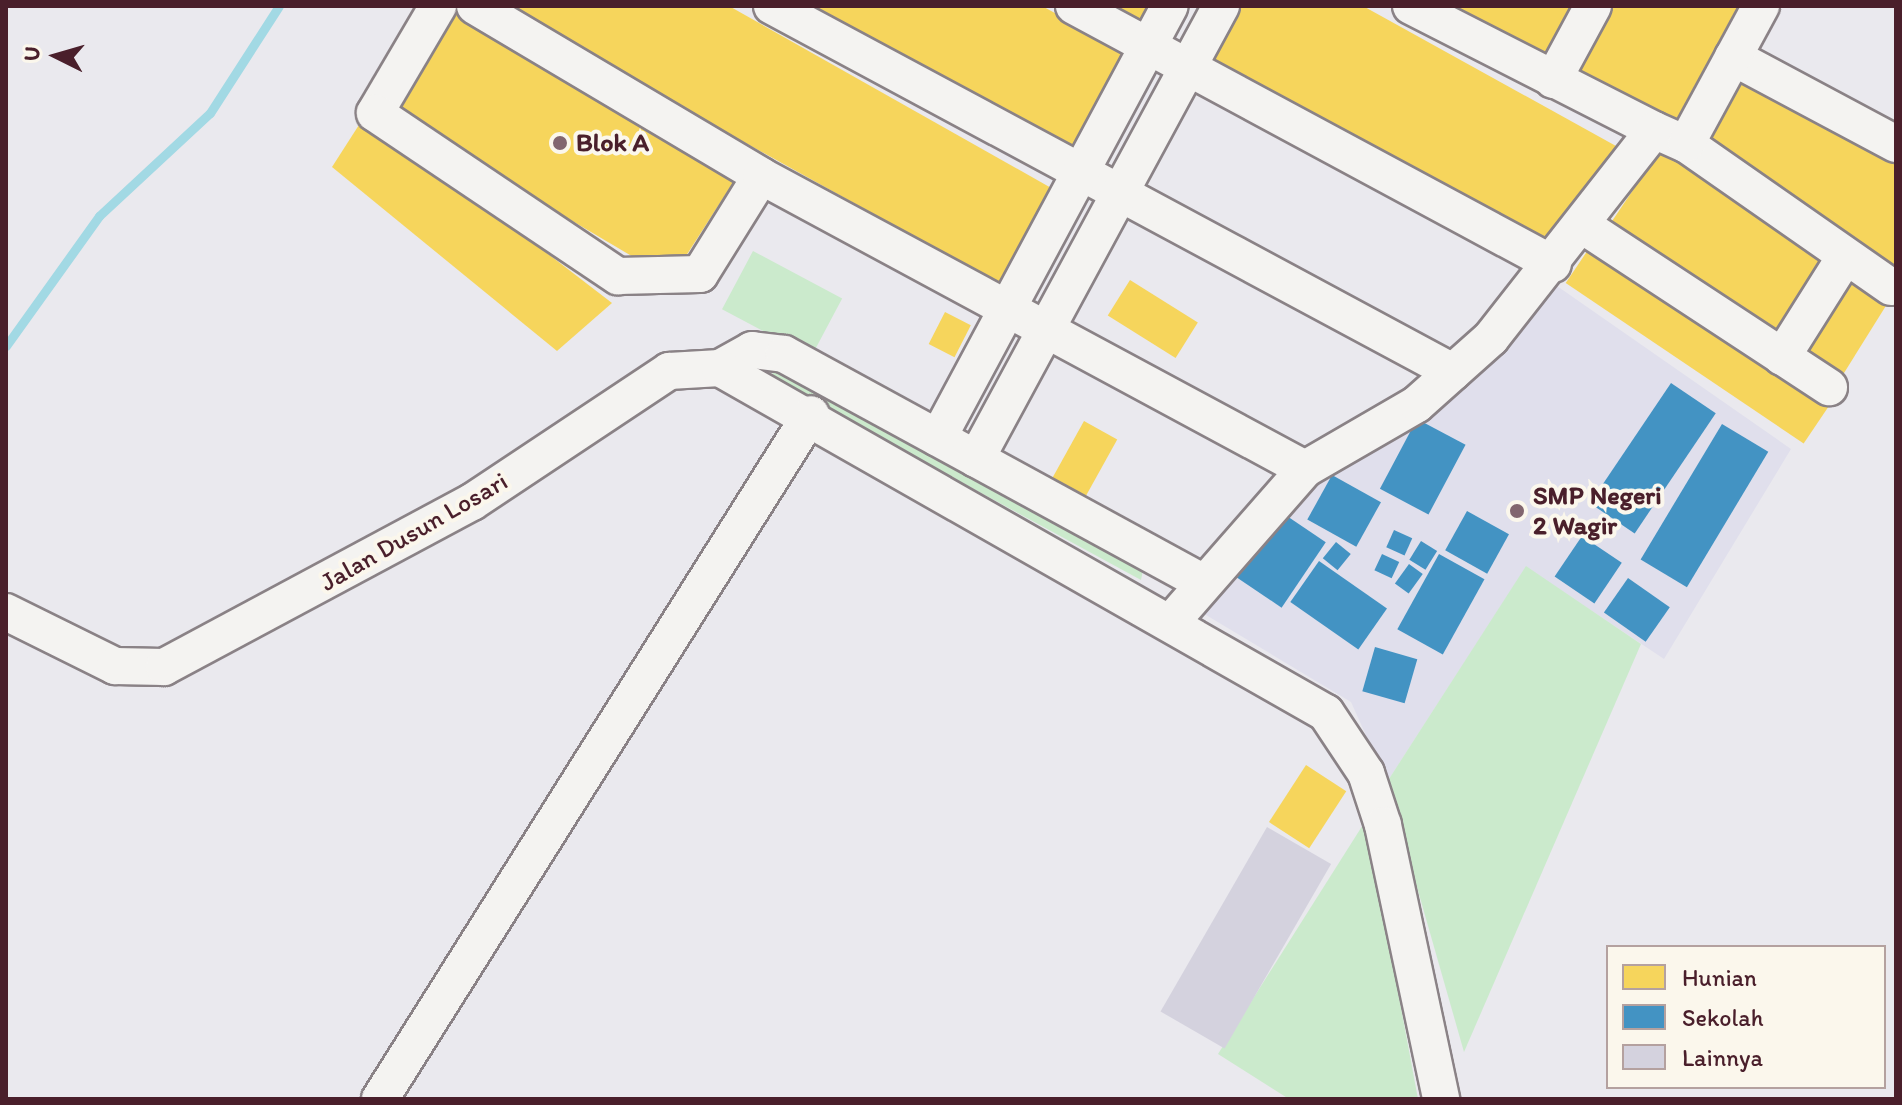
<!DOCTYPE html>
<style>
body{margin:0}
#map{position:relative;width:1902px;height:1105px;overflow:hidden;background:#eae9ee;font-family:Itim,sans-serif}
div>[style]{position:absolute}
[style*='--x']{left:calc(var(--x)*1px);top:calc(var(--y)*1px);width:calc(var(--w)*1px);rotate:calc(var(--a)*1deg)}
.built>*{inset:0;background:#e0dfec}
.green>*{inset:0;background:#cbeacc;transform-origin:0 0}
.homes>*{inset:0;background:#f6d55c;transform-origin:0 0}
.schools>*{inset:0;background:#4393c3;transform-origin:0 0}
.stream>*{height:9px;margin:-4.5px;padding:0 4.5px;transform-origin:4.5px;border-radius:4.5px;background:#a2d9e4}
.building>*{inset:0;background:#d4d2de;transform-origin:0 0}
.roads{filter:drop-shadow(2px 0 #8a8286) drop-shadow(-2px 0 #8a8286) drop-shadow(0 2px #8a8286) drop-shadow(0 -2px #8a8286)}
.minor>*{height:36px;margin:-18px;padding:0 18px;transform-origin:18px;border-radius:18px;background:#f4f3f1}
.dots>*{width:22px;height:22px;translate:-50% -50%;box-sizing:border-box;border:4px solid #fbf7ec;border-radius:50%}
span{translate:-50% -50%;white-space:nowrap;text-align:center;line-height:1.15;-webkit-text-stroke:8px #fbf7ec;paint-order:stroke}
.poi-label{font-size:26px;color:#4a1f2b;font-weight:700}
.left{translate:0 -50%;text-align:left}
.street-label{font-size:26px;color:#4a1f2b}
.frame{position:absolute;inset:0;border:8px solid #4a1f2b;pointer-events:none}
.legend{position:absolute;left:1606px;top:945px;width:280px;height:144px;box-sizing:border-box;background:#fbf7ec;border:2px solid #b4a19f;margin:0;padding:10px 14px;list-style:none;font-size:24px;color:#4a1f2b}
.legend li{display:flex;align-items:center;gap:16px;height:40px}
.legend b{width:40px;border:2px solid #b4a19f}
.north{position:absolute;left:16px;top:16px;width:80px;height:80px;-webkit-text-stroke:6px #fbf7ec;paint-order:stroke;rotate:275deg;font-size:22px;font-weight:700;line-height:32px;text-align:center;color:#4a1f2b}
.north::after{content:'';display:block;margin:auto;width:28px;height:36px;background:#4a1f2b;clip-path:polygon(50% 0,100% 100%,50% 72%,0 100%)}
</style>
<div id="map">
<div class="built">
<div style="clip-path:polygon(1557px 286px,1791px 449px,1664px 659px,1526px 567px,1387px 782px,1351px 702px,1201px 612px,1308px 481px,1440px 408px)"></div>
</div>
<div class="green">
<div style="left:753px;top:251px;width:101px;height:66px;rotate:28deg"></div>
<div style="clip-path:polygon(777px 366px,1143px 570px,1141px 580px,770px 378px)"></div>
<div style="clip-path:polygon(1526px 566px,1641px 644px,1464px 1052px,1387px 782px)"></div>
<div style="clip-path:polygon(1366px 820px,1418px 1099px,1289px 1099px,1218px 1054px)"></div>
</div>
<div class="homes">
<div style="clip-path:polygon(452px 6px,736px 178px,684px 259px,635px 258px,383px 109px)"></div>
<div style="clip-path:polygon(499px 6px,729px 6px,1053px 189px,1003px 286px)"></div>
<div style="clip-path:polygon(791px 6px,1042px 6px,1130px 54px,1073px 158px)"></div>
<div style="clip-path:polygon(1099px 6px,1157px 6px,1144px 30px)"></div>
<div style="clip-path:polygon(1233px 6px,1363px 6px,1625px 151px,1543px 250px,1206px 62px)"></div>
<div style="clip-path:polygon(1446px 6px,1581px 6px,1552px 60px)"></div>
<div style="clip-path:polygon(1608px 6px,1739px 6px,1677px 121px,1574px 70px)"></div>
<div style="clip-path:polygon(1740px 60px,1896px 144px,1896px 278px,1696px 142px)"></div>
<div style="clip-path:polygon(366px 114px,612px 303px,557px 351px,332px 167px)"></div>
<div style="left:1664px;top:144px;width:202px;height:103px;rotate:34deg"></div>
<div style="left:1592px;top:244px;width:287px;height:47px;rotate:34deg"></div>
<div style="left:1848px;top:274px;width:49px;height:96px;rotate:32deg"></div>
<div style="left:1130px;top:280px;width:80px;height:42px;rotate:32deg"></div>
<div style="left:945px;top:312px;width:29px;height:36px;rotate:27deg"></div>
<div style="left:1084px;top:421px;width:38px;height:65px;rotate:29deg"></div>
<div style="left:1306px;top:765px;width:48px;height:68px;rotate:33deg"></div>
</div>
<div class="schools">
<div style="left:1671px;top:383px;width:54px;height:145px;rotate:34deg"></div>
<div style="left:1417px;top:419px;width:55px;height:79px;rotate:28deg"></div>
<div style="left:1722px;top:424px;width:54px;height:158px;rotate:31deg"></div>
<div style="left:1332px;top:475px;width:56px;height:51px;rotate:29deg"></div>
<div style="left:1467px;top:511px;width:48px;height:45px;rotate:29deg"></div>
<div style="left:1281px;top:512px;width:54px;height:79px;rotate:34deg"></div>
<div style="left:1394px;top:530px;width:20px;height:19px;rotate:24deg"></div>
<div style="left:1582px;top:536px;width:48px;height:49px;rotate:34deg"></div>
<div style="left:1421px;top:541px;width:19px;height:22px;rotate:32deg"></div>
<div style="left:1336px;top:542px;width:19px;height:21px;rotate:39deg"></div>
<div style="left:1382px;top:554px;width:19px;height:18px;rotate:25deg"></div>
<div style="left:1439px;top:554px;width:52px;height:86px;rotate:29deg"></div>
<div style="left:1319px;top:561px;width:83px;height:50px;rotate:35deg"></div>
<div style="left:1409px;top:564px;width:17px;height:24px;rotate:36deg"></div>
<div style="left:1628px;top:578px;width:51px;height:42px;rotate:35deg"></div>
<div style="left:1375px;top:647px;width:44px;height:46px;rotate:16deg"></div>
</div>
<div class="stream">
<div style="--x:6;--y:346;--w:160;--a:-54.4"></div>
<div style="--x:99;--y:216;--w:151;--a:-42.9"></div>
<div style="--x:210;--y:113;--w:127;--a:-57.2"></div>
</div>
<div class="building">
<div style="left:1267px;top:827px;width:74px;height:213px;rotate:30deg"></div>
</div>
<div class="roads">
<div class="minor">
<div style="--x:438;--y:6;--w:124;--a:120.5"></div>
<div style="--x:375;--y:113;--w:293;--a:33.9"></div>
<div style="--x:618;--y:276;--w:82;--a:-1.4"></div>
<div style="--x:700;--y:274;--w:115;--a:-58.1"></div>
<div style="--x:475;--y:6;--w:333;--a:30.7"></div>
<div style="--x:761;--y:176;--w:618;--a:28.31"></div>
<div style="--x:772;--y:6;--w:773;--a:28.26"></div>
<div style="--x:1074;--y:6;--w:544;--a:28.31"></div>
<div style="--x:1411;--y:6;--w:273;--a:27"></div>
<div style="--x:1733;--y:57;--w:185;--a:28.1"></div>
<div style="--x:1553;--y:80;--w:84;--a:-61.6"></div>
<div style="--x:1686;--y:144;--w:250;--a:34.9"></div>
<div style="--x:1585;--y:227;--w:292;--a:33.3"></div>
<div style="--x:1782;--y:357;--w:118;--a:-57.8"></div>
<div style="--x:720;--y:368;--w:37;--a:-29"></div>
<div style="--x:752;--y:350;--w:32;--a:7"></div>
<div style="--x:784;--y:354;--w:476;--a:28.6"></div>
<div style="--x:938;--y:438;--w:490;--a:-61.8"></div>
<div style="--x:976;--y:459;--w:515;--a:-61.59"></div>
<div style="--x:6;--y:612;--w:122;--a:26.4"></div>
<div style="--x:115;--y:666;--w:49;--a:1.2"></div>
<div style="--x:164;--y:667;--w:349;--a:-28.2"></div>
<div style="--x:472;--y:502;--w:237;--a:-33.6"></div>
<div style="--x:669;--y:371;--w:51;--a:-3.4"></div>
<div style="--x:720;--y:368;--w:697;--a:29.65"></div>
<div style="--x:1326;--y:713;--w:72;--a:56.3"></div>
<div style="--x:1366;--y:773;--w:55;--a:71.9"></div>
<div style="--x:1383;--y:825;--w:280;--a:78"></div>
<div style="--x:1172;--y:621;--w:202;--a:-48.8"></div>
<div style="--x:1305;--y:469;--w:129;--a:-30.1"></div>
<div style="--x:1417;--y:404;--w:99;--a:-41.7"></div>
<div style="--x:1491;--y:338;--w:264;--a:-51.9"></div>
<div style="--x:1654;--y:130;--w:35;--a:24"></div>
<div style="--x:1686;--y:144;--w:157;--a:-61.5"></div>
<div style="--x:380;--y:1099;--w:809;--a:-57.82"></div>
</div>
</div>
<div class="dots">
<div style="left:560px;top:143px;background:#82666f"></div>
<div style="left:1517px;top:511px;background:#82666f"></div>
</div>
<div class="poi-label">
<span class="left" style="left:576px;top:143px">Blok A</span>
<span class="left" style="left:1533px;top:511px">SMP Negeri<br>2 Wagir</span>
</div>
<div class="street-label">
<span style="left:414px;top:532px;rotate:-30deg">Jalan Dusun Losari</span>
</div>
<div class="frame"></div>
<ul class="legend">
<li><b style="height:22px;background:#f6d55c"></b>Hunian</li>
<li><b style="height:22px;background:#4393c3"></b>Sekolah</li>
<li><b style="height:22px;background:#d4d2de"></b>Lainnya</li>
</ul>
<div class="north">U</div>
</div>
